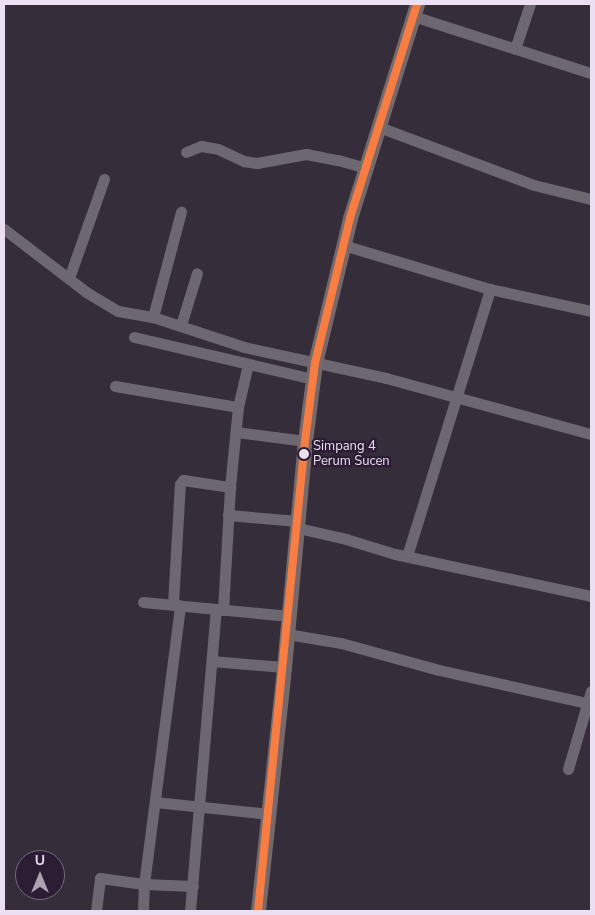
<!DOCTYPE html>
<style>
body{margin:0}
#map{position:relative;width:595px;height:915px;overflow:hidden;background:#352d3a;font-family:"Nunito Sans",sans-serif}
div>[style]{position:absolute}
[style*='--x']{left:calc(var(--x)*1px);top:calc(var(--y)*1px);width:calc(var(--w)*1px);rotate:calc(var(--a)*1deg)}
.minor>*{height:11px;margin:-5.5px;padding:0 5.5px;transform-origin:5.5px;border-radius:5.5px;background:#6d6772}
.major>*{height:15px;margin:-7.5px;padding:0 7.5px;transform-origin:7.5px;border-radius:7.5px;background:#76696c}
.bus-1>*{height:8px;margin:-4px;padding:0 4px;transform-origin:4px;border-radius:4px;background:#f77d43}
.dots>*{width:14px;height:14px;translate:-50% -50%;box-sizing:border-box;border:2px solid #2c1d35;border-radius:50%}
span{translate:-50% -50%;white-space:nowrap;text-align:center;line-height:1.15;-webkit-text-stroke:4.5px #2c1d35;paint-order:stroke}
.bus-label{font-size:13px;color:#eae0f1}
.left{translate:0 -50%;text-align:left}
.frame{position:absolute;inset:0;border:5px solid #eae0f1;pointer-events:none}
.north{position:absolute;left:15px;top:850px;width:50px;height:50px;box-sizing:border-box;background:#2c1d35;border:1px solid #786b80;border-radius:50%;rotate:0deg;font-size:14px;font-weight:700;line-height:20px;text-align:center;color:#eae0f1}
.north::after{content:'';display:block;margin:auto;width:18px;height:22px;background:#aba1b1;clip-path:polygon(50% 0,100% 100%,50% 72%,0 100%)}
</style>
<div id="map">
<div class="minor">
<div style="--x:413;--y:16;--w:187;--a:17.8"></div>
<div style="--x:515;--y:49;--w:47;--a:-71.6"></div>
<div style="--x:379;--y:127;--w:165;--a:20.5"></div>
<div style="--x:534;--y:185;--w:59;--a:13.8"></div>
<div style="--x:186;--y:152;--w:16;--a:-22"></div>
<div style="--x:201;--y:146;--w:17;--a:10"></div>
<div style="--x:218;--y:149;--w:29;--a:25"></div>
<div style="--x:244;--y:161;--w:13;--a:9"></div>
<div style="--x:257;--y:163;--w:50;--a:-10.4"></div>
<div style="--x:306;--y:154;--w:33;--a:11"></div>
<div style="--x:338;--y:160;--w:29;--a:16"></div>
<div style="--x:4;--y:229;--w:103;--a:37.5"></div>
<div style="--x:86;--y:292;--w:37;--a:31"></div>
<div style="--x:118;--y:311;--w:36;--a:10"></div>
<div style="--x:153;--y:317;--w:96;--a:18.2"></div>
<div style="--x:244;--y:347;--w:145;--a:12.3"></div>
<div style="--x:386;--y:378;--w:213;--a:15.3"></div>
<div style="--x:343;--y:245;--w:153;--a:16.7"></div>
<div style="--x:490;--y:289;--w:103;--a:12.3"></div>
<div style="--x:69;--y:278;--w:105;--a:-70.5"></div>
<div style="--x:153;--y:317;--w:109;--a:-75.1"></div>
<div style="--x:181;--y:325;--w:54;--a:-72.9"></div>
<div style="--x:134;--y:337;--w:184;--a:13.2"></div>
<div style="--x:115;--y:386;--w:125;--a:9.7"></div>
<div style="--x:236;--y:432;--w:70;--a:7.4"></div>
<div style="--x:228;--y:515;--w:70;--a:4.9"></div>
<div style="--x:298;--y:528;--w:49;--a:12.9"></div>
<div style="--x:346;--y:539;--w:51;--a:17"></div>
<div style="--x:395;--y:554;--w:200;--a:12.1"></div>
<div style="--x:407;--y:556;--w:280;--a:-72.7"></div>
<div style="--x:143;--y:602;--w:147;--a:5.5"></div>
<div style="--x:173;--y:604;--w:120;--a:-86.7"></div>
<div style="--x:180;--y:484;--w:5;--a:-53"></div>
<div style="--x:183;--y:480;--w:48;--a:8.5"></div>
<div style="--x:223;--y:610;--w:123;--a:-86.7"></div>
<div style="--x:230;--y:487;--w:80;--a:-84.3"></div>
<div style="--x:238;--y:407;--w:44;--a:-76.9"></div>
<div style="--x:287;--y:634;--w:55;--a:9.5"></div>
<div style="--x:341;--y:643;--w:102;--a:15.4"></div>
<div style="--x:439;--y:670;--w:152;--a:12.6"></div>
<div style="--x:212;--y:661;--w:72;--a:4.8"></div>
<div style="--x:568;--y:769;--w:81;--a:-73.6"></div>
<div style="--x:155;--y:802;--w:115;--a:6"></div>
<div style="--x:96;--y:911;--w:33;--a:-83"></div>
<div style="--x:100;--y:878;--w:44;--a:7.8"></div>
<div style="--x:144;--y:884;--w:49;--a:2.3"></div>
<div style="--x:143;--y:911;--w:27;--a:-88"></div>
<div style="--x:144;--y:884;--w:281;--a:-82.6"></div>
<div style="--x:190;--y:911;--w:302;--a:-85.1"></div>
</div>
<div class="major">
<div style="--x:258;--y:911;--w:245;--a:-83.9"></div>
<div style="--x:284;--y:667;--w:227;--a:-84.7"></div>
<div style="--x:305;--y:441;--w:79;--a:-82.7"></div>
<div style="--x:315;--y:363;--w:149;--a:-76.4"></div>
<div style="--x:350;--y:218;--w:224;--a:-72.6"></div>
</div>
<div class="bus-1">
<div style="--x:258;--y:911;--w:472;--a:-84.3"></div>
<div style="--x:305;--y:441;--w:79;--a:-82.7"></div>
<div style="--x:315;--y:363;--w:149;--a:-76.4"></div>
<div style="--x:350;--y:218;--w:224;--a:-72.6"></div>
</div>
<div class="dots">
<div style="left:304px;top:454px;background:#eae0f1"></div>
</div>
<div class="bus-label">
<span class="left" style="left:313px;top:454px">Simpang 4<br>Perum Sucen</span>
</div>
<div class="frame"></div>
<div class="north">U</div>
</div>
